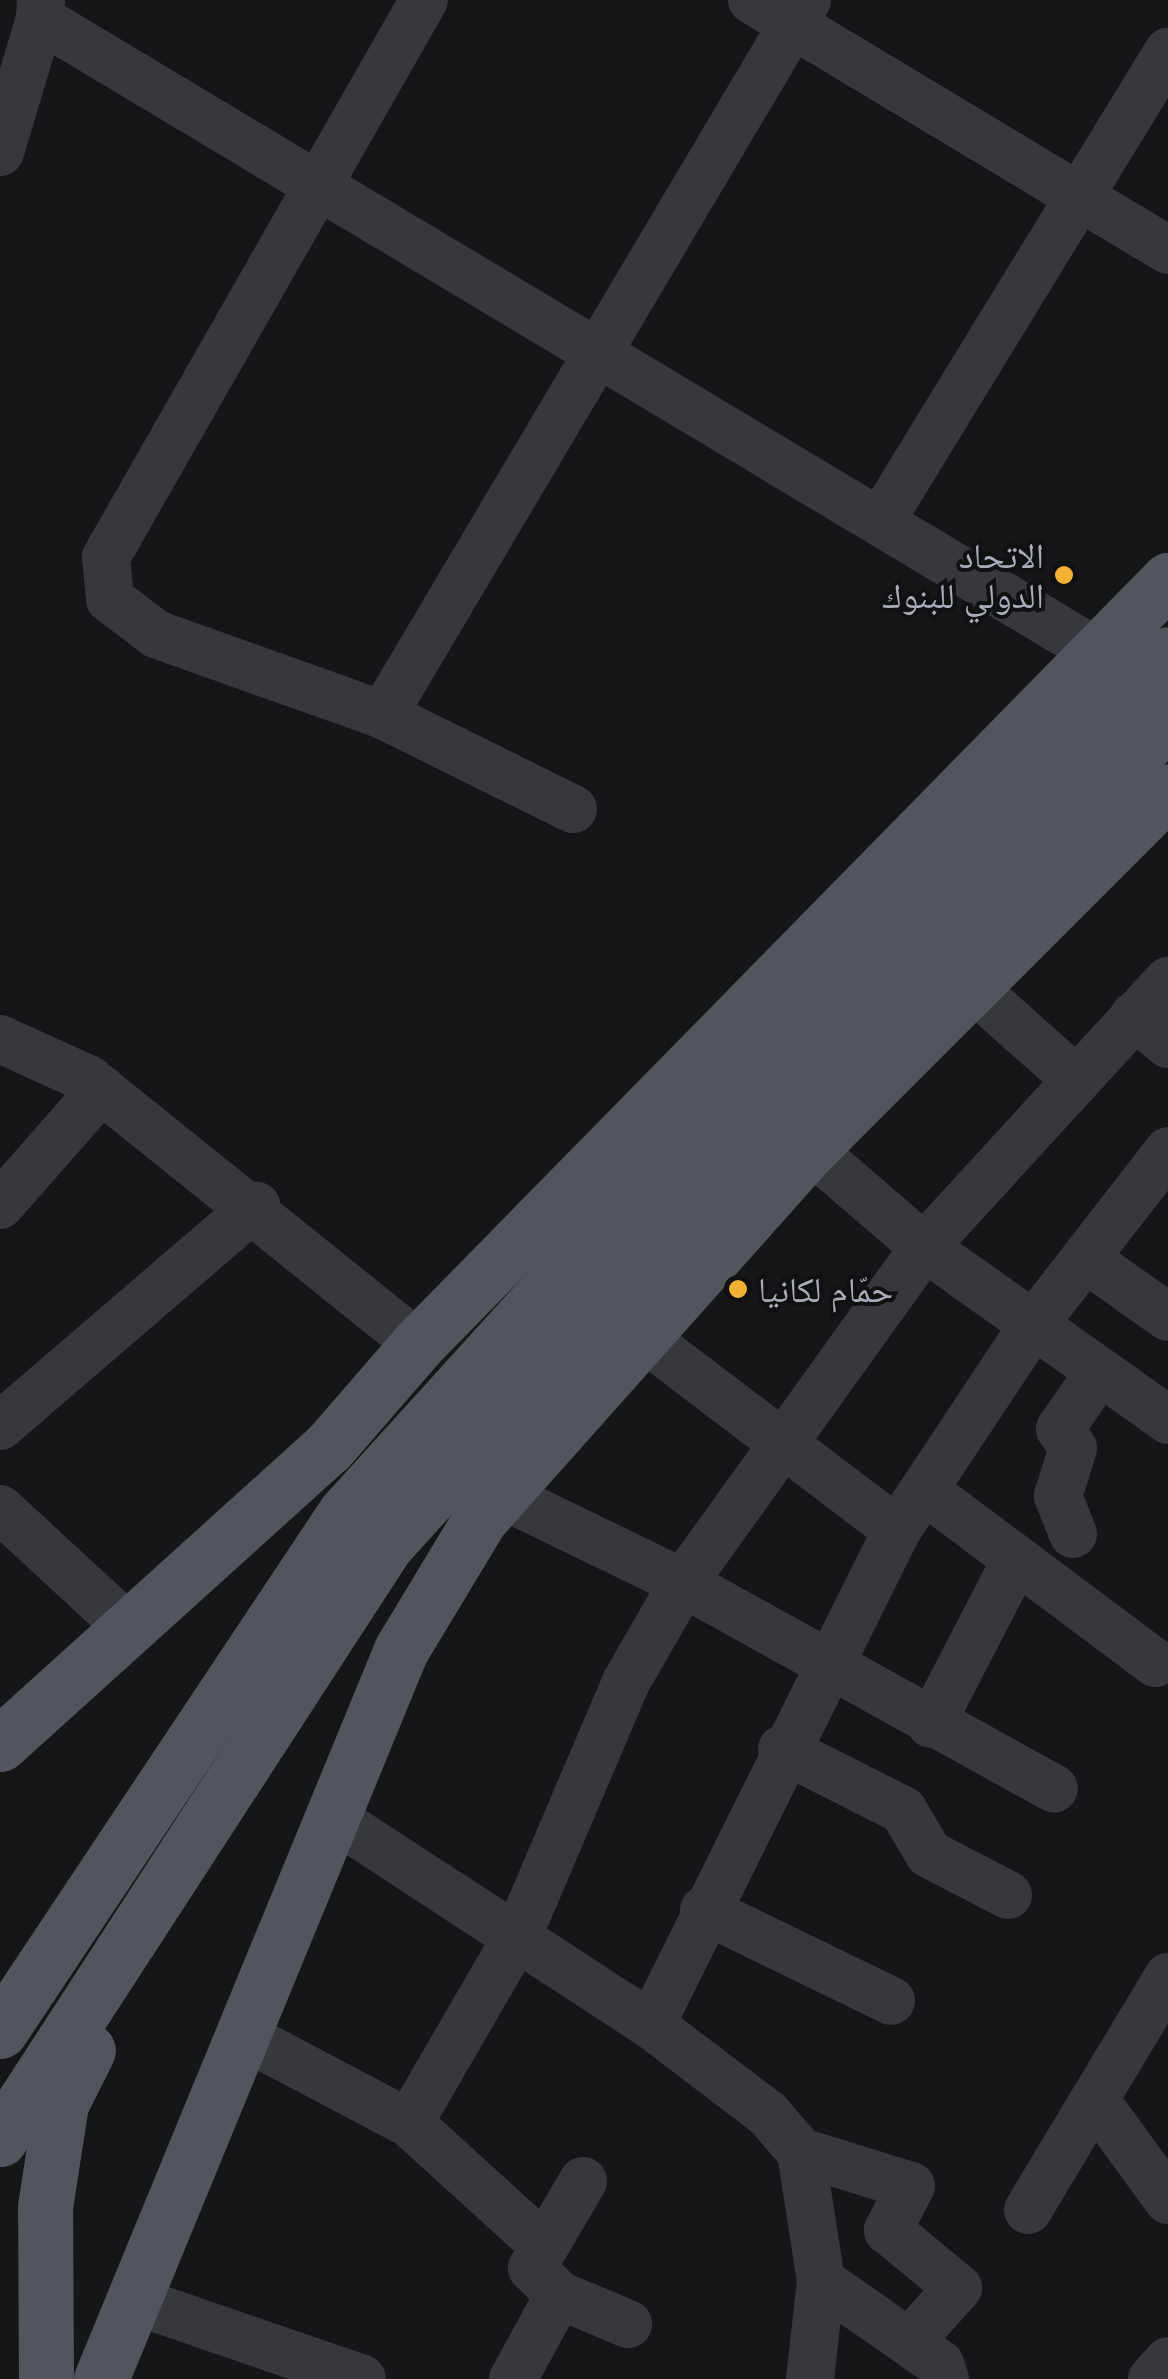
<!DOCTYPE html>
<meta charset="utf-8">
<style>
body{margin:0}
#map{position:relative;width:1168px;height:2379px;overflow:hidden;background:#161618;font-family:"Noto Sans","Noto Naskh Arabic",sans-serif}
div>[style]{position:absolute}
[style*='--x']{left:calc(var(--x)*1px);top:calc(var(--y)*1px);width:calc(var(--w)*1px);rotate:calc(var(--a)*1deg)}
.minor>*{height:48px;margin:-24px;padding:0 24px;transform-origin:24px;border-radius:24px;background:#37383d}
.major>*{height:55px;margin:-27.5px;padding:0 27.5px;transform-origin:27.5px;border-radius:27.5px;background:#53555c}
.dots>*{width:28px;height:28px;translate:-50% -50%;box-sizing:border-box;border:5px solid #111113;border-radius:50%}
span{translate:-50% -50%;white-space:nowrap;text-align:center;line-height:1.15;-webkit-text-stroke:8px #111113;paint-order:stroke}
.poi-label{font-size:35px;color:#a8adb8}
.right{translate:-100% -50%;text-align:right}
.left{translate:0 -50%;text-align:left}
</style>
<div id="map">
<div class="minor">
<div style="--x:41;--y:0;--w:19;--a:93"></div>
<div style="--x:40;--y:19;--w:1232;--a:30.92"></div>
<div style="--x:752;--y:0;--w:485;--a:31"></div>
<div style="--x:0;--y:152;--w:139;--a:-73.3"></div>
<div style="--x:882;--y:519;--w:548;--a:-58.52"></div>
<div style="--x:383;--y:715;--w:241;--a:-160.4"></div>
<div style="--x:156;--y:634;--w:58;--a:-142.7"></div>
<div style="--x:110;--y:599;--w:42;--a:-95.4"></div>
<div style="--x:106;--y:557;--w:641;--a:-60.28"></div>
<div style="--x:573;--y:809;--w:212;--a:-153.7"></div>
<div style="--x:383;--y:715;--w:831;--a:-59.33"></div>
<div style="--x:972;--y:987;--w:137;--a:41.7"></div>
<div style="--x:1134;--y:1016;--w:44;--a:39.5"></div>
<div style="--x:0;--y:1039;--w:97;--a:24.4"></div>
<div style="--x:88;--y:1079;--w:423;--a:38.8"></div>
<div style="--x:810;--y:1149;--w:150;--a:40.7"></div>
<div style="--x:924;--y:1247;--w:299;--a:35.3"></div>
<div style="--x:0;--y:1205;--w:154;--a:-48.7"></div>
<div style="--x:1086;--y:1259;--w:100;--a:35.3"></div>
<div style="--x:640;--y:1335;--w:323;--a:37.2"></div>
<div style="--x:0;--y:1426;--w:338;--a:-40.7"></div>
<div style="--x:924;--y:1490;--w:289;--a:36.8"></div>
<div style="--x:500;--y:1494;--w:203;--a:25.9"></div>
<div style="--x:683;--y:1583;--w:424;--a:29"></div>
<div style="--x:0;--y:1509;--w:174;--a:42.7"></div>
<div style="--x:1073;--y:1534;--w:41;--a:-111.5"></div>
<div style="--x:1058;--y:1496;--w:50;--a:-72.6"></div>
<div style="--x:1073;--y:1448;--w:23;--a:-124"></div>
<div style="--x:1060;--y:1429;--w:67;--a:-55.4"></div>
<div style="--x:931;--y:1724;--w:185;--a:-62.6"></div>
<div style="--x:782;--y:1749;--w:136;--a:26.8"></div>
<div style="--x:903;--y:1810;--w:51;--a:59.4"></div>
<div style="--x:929;--y:1854;--w:89;--a:27.4"></div>
<div style="--x:332;--y:1817;--w:381;--a:33.1"></div>
<div style="--x:651;--y:2025;--w:146;--a:37.2"></div>
<div style="--x:767;--y:2113;--w:52;--a:48.9"></div>
<div style="--x:801;--y:2152;--w:131;--a:81.2"></div>
<div style="--x:821;--y:2281;--w:99;--a:96.4"></div>
<div style="--x:704;--y:1910;--w:208;--a:25.9"></div>
<div style="--x:651;--y:2025;--w:553;--a:-63.57"></div>
<div style="--x:897;--y:1530;--w:247;--a:-56.4"></div>
<div style="--x:1034;--y:1324;--w:219;--a:-52.2"></div>
<div style="--x:242;--y:2035;--w:189;--a:27.8"></div>
<div style="--x:409;--y:2123;--w:178;--a:42.3"></div>
<div style="--x:1098;--y:2104;--w:119;--a:53.9"></div>
<div style="--x:409;--y:2123;--w:220;--a:-59.9"></div>
<div style="--x:519;--y:1933;--w:273;--a:-66.9"></div>
<div style="--x:626;--y:1682;--w:114;--a:-60.1"></div>
<div style="--x:683;--y:1583;--w:413;--a:-54.3"></div>
<div style="--x:924;--y:1247;--w:361;--a:-47.5"></div>
<div style="--x:801;--y:2152;--w:115;--a:17.2"></div>
<div style="--x:911;--y:2186;--w:50;--a:117.6"></div>
<div style="--x:888;--y:2230;--w:91;--a:39.6"></div>
<div style="--x:958;--y:2288;--w:73;--a:132.2"></div>
<div style="--x:583;--y:2181;--w:101;--a:120.4"></div>
<div style="--x:532;--y:2268;--w:38;--a:45"></div>
<div style="--x:559;--y:2295;--w:75;--a:22.8"></div>
<div style="--x:1028;--y:2210;--w:272;--a:-59"></div>
<div style="--x:821;--y:2281;--w:145;--a:34.9"></div>
<div style="--x:940;--y:2364;--w:16;--a:72"></div>
<div style="--x:133;--y:2300;--w:242;--a:19"></div>
<div style="--x:513;--y:2379;--w:96;--a:-61.3"></div>
<div style="--x:1152;--y:2379;--w:24;--a:-48"></div>
</div>
<div class="major">
<div style="--x:0;--y:1744;--w:442;--a:-42.1"></div>
<div style="--x:328;--y:1448;--w:138;--a:-49.1"></div>
<div style="--x:418;--y:1344;--w:1071;--a:-45.53"></div>
<div style="--x:0;--y:2031;--w:622;--a:-56.34"></div>
<div style="--x:345;--y:1513;--w:597;--a:-47.78"></div>
<div style="--x:746;--y:1071;--w:593;--a:-44.66"></div>
<div style="--x:0;--y:2139;--w:708;--a:-56.98"></div>
<div style="--x:386;--y:1545;--w:595;--a:-47.73"></div>
<div style="--x:786;--y:1105;--w:542;--a:-45.15"></div>
<div style="--x:46;--y:2379;--w:172;--a:-90.3"></div>
<div style="--x:45;--y:2207;--w:104;--a:-81.2"></div>
<div style="--x:61;--y:2104;--w:60;--a:-63.4"></div>
<div style="--x:101;--y:2379;--w:788;--a:-67.63"></div>
<div style="--x:401;--y:1650;--w:153;--a:-58.9"></div>
<div style="--x:480;--y:1519;--w:496;--a:-48.3"></div>
<div style="--x:810;--y:1149;--w:506;--a:-45"></div>
</div>
<div class="dots">
<div style="left:1064px;top:575px;background:#f2b134"></div>
<div style="left:738px;top:1289px;background:#f2b134"></div>
</div>
<div class="poi-label">
<span class="right" style="left:1044px;top:575px">الاتحاد<br>الدولي للبنوك</span>
<span class="left" style="left:758px;top:1289px">حمّام لكانيا</span>
</div>
</div>
